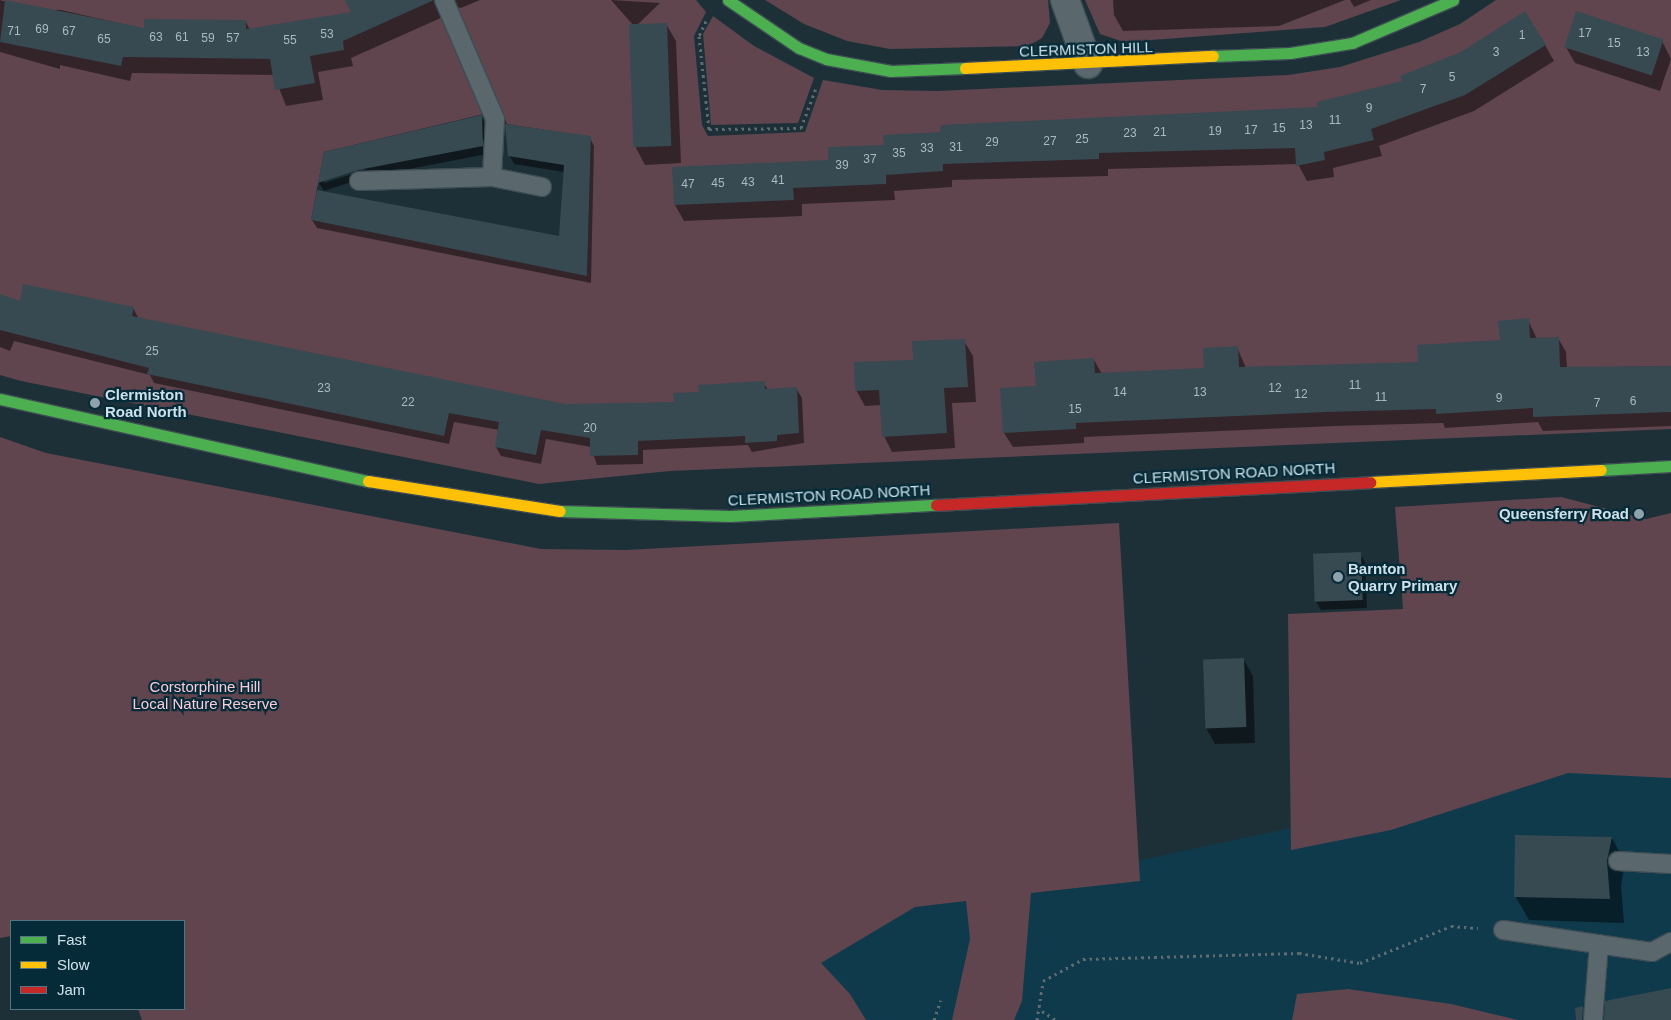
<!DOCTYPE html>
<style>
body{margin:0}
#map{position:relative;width:1671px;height:1020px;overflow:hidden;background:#1d3038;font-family:Arial,sans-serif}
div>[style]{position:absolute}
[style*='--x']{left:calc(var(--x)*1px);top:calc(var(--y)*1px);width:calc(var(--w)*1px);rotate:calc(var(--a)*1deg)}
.built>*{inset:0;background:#0e3a4b}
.green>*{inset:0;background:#60454e}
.shadow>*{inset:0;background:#0007}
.building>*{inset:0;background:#374951;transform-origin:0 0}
.path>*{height:3px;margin-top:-1.5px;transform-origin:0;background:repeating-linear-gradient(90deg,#5e6c71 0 2.5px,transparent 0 6.5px)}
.roads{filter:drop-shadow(1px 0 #3e4c53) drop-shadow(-1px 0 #3e4c53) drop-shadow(0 1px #3e4c53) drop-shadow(0 -1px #3e4c53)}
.lane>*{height:18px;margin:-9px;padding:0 9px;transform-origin:9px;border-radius:9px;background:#5a686e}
.street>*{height:28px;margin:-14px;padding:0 14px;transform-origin:14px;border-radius:14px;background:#5a686e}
.fast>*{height:11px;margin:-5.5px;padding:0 5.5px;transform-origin:5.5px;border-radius:5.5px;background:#4caf50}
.slow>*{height:11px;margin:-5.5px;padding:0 5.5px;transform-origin:5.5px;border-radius:5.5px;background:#ffc107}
.jam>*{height:11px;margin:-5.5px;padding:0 5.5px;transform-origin:5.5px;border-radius:5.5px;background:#c62828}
.dots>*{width:14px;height:14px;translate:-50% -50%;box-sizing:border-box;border:2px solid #052b39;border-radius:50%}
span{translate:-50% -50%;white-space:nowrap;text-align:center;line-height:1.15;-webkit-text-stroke:4.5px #052b39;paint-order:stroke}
.number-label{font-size:12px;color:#a8bbc4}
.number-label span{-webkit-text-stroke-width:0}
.street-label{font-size:15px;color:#cee1eb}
.poi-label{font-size:15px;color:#cee1eb;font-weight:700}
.left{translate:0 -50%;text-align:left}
.right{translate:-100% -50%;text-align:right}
.park-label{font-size:15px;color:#fccbd7}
.legend{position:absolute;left:10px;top:920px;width:175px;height:90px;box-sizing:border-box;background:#052b39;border:1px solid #557480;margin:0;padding:6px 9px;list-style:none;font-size:15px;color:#cee1eb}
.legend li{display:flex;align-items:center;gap:10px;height:25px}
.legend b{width:25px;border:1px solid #557480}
</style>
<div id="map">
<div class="built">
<div style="clip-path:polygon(1541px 752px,1671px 761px,1671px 1020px,789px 1020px,810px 863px,1136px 861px,1282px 830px)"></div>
</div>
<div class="green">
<div style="clip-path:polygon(0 0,434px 0,484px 114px,324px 152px,311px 220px,587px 275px,591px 137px,507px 124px,454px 0,696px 0,706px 12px,694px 36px,702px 125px,708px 136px,805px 132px,823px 80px,882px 90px,938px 91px,1288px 75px,1340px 67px,1419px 42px,1460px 24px,1496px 0,1671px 0,1671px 429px,670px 471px,539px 484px,21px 381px,0 375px)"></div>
<div style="clip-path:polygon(765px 0,1048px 0,1050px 23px,1042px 38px,1028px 46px,890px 49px,847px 41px,804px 24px)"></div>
<div style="clip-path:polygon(1085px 0,1401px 0,1325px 27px,1124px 42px,1100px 34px)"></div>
<div style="clip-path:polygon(713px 16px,754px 46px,814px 78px,798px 123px,711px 125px,703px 34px)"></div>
<div style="clip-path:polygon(0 437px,46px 453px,541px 549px,626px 550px,1119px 523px,1140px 881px,1031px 893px,1022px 1001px,1014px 1020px,952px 1020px,970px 939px,966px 901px,915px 907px,821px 963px,850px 994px,866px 1020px,142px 1020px,138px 1009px,184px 1009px,184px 921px,11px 921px,11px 936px,0 938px)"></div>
<div style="clip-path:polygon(1561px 497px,1646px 519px,1671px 513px,1671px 778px,1568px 773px,1391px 830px,1291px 850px,1288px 614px,1403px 609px,1395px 507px)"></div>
<div style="clip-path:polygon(1348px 989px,1451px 1004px,1518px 1020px,1292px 1020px,1297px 994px)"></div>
</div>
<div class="shadow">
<div style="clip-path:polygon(0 0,34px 10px,61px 10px,145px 29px,246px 22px,250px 30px,352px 13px,347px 0,480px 0,461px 8px,449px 6px,443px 17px,351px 58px,353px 66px,318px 72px,323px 100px,286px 106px,274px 75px,132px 73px,130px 81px,60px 65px,60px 69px,0 52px)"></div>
<div style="clip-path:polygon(611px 0,660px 3px,636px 26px,666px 24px,676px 41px,681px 163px,645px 165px,636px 148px,634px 26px)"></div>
<div style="clip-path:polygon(1113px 0,1345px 0,1279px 26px,1123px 31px,1114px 15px)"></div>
<div style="clip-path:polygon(1350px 0,1371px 0,1354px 7px)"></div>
<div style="clip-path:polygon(1662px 41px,1671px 59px,1660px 91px,1575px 63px,1566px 47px)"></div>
<div style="clip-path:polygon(1545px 45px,1554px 61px,1474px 111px,1379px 146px,1382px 156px,1333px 168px,1334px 177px,1307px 181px,1298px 164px,1108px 169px,1108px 176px,952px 180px,952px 187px,894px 191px,895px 200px,802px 204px,802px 216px,684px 221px,675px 205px,885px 146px,1319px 108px)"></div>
<div style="clip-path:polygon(evenodd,481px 116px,488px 130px,487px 154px,363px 178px,324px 191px,319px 183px,325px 153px,481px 116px,364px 167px,365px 170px,324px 183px,324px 180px,364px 167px)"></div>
<div style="clip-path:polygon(590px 138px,594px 146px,591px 283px,317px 228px,312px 220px,560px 238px,564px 172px,514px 164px,510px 156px)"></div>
<div style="clip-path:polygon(0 295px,21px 303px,133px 308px,139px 319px,565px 405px,675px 403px,700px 393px,764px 383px,768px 390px,796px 388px,802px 398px,804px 443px,752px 452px,748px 445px,643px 450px,643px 464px,597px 465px,591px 447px,546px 439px,541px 464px,501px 456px,496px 447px,499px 430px,454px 422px,449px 444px,154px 383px,150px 375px,14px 341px,10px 351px,0 347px)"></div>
<div style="clip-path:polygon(1528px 320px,1537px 339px,1558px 338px,1566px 352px,1567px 368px,1671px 366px,1671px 426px,1543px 431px,1538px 422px,1445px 428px,1443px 423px,1335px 426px,1084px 437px,1084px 443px,1013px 447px,1004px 433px,1037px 387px,1094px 360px,1102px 374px,1206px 369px,1237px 347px,1246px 368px,1419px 363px,1501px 341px)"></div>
<div style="clip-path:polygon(964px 341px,973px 356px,976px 402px,952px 403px,955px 448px,892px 452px,884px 436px,882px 405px,865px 406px,856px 390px)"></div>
<div style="clip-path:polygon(1360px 554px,1365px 562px,1367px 608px,1321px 610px,1316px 602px)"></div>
<div style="clip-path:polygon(1244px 660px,1253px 676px,1255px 743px,1215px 744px,1206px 728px)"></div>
<div style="clip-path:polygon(1612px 838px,1625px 862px,1621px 886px,1624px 923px,1529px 920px,1515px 896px)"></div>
</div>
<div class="building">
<div style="clip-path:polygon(5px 0,144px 28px,144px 19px,246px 20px,246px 29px,351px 12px,345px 0,434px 0,343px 41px,344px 50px,310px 56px,315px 83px,275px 90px,270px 59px,123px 57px,121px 66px,0 42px)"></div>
<div style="clip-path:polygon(1525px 11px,1546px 45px,1465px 95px,1371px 129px,1374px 140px,1324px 152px,1325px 160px,1296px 166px,1295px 148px,1099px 153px,1099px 159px,943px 164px,943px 171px,886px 175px,886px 184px,793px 188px,794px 200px,674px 205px,672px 167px,828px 160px,828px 147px,884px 145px,883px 135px,940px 132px,941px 125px,1318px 107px,1317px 102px,1402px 81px,1400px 76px,1461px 52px)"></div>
<div style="left:1576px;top:11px;width:92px;height:38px;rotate:18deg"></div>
<div style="left:667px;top:23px;width:123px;height:38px;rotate:88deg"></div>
<div style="clip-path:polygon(482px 115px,483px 146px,358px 170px,318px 183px,324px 152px)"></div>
<div style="clip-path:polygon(505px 124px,591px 136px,587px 276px,311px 220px,317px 190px,559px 236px,564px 165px,508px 156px)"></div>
<div style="clip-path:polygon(23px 284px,134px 307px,132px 316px,565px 404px,674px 402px,673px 393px,699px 392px,698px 385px,765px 381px,765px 389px,797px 387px,799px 433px,777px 435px,777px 441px,745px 443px,745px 436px,638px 441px,638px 455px,590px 456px,590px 438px,541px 430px,536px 455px,495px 447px,499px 422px,449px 413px,444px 436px,147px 374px,149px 368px,0 330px,0 294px,20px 301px)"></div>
<div style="clip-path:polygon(1529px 318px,1530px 338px,1559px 337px,1560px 367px,1671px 366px,1671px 412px,1533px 417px,1533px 408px,1436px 414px,1436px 409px,1326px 412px,1076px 423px,1076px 429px,1003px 433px,1000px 388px,1036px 386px,1034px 362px,1094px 358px,1095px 373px,1204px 368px,1203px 348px,1238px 346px,1239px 367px,1418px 362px,1417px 345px,1500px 340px,1498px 321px)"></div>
<div style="clip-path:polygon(965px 339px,968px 387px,944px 388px,947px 433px,882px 437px,879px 390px,855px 391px,854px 362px,913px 360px,912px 341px)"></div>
<div style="left:1361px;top:552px;width:48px;height:48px;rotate:88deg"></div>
<div style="left:1244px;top:658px;width:69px;height:41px;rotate:88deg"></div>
<div style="clip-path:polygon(1515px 835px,1612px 837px,1607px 861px,1610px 899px,1514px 897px)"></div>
<div style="clip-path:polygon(1671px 988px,1671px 1020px,1604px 1020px,1605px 1001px)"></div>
<div style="clip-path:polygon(1583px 1006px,1582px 1020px,1576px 1020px,1575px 1008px)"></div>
</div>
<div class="path">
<div style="--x:706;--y:21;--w:17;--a:115"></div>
<div style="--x:699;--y:36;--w:94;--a:83.9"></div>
<div style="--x:709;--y:129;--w:92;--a:-0.6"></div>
<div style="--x:801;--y:128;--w:43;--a:-69.4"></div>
<div style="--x:1042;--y:1011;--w:17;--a:33"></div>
<div style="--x:934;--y:1020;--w:21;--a:-71"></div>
<div style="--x:1037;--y:1020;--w:39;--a:-81"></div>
<div style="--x:1043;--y:981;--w:46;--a:-28.8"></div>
<div style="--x:1083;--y:959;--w:216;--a:-1.6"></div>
<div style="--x:1299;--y:953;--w:62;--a:9.3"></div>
<div style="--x:1360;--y:963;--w:98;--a:-22.1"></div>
<div style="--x:1451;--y:926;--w:27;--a:4"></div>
</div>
<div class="roads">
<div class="lane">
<div style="--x:444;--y:0;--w:129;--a:66.8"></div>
<div style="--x:495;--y:119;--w:58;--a:93"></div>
<div style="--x:359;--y:181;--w:133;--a:-1.7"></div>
<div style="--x:492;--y:177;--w:51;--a:11.3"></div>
<div style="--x:1618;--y:861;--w:53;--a:3.2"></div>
<div style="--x:1503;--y:930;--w:151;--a:8.4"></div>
<div style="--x:1652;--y:952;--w:21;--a:-28"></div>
<div style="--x:1593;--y:1020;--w:76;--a:-85.5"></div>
</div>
<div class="street">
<div style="--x:1065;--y:0;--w:68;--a:70.2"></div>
</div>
<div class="fast">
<div style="--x:728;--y:0;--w:86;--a:34.1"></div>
<div style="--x:799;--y:48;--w:29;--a:22"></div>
<div style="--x:826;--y:59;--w:66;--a:10.5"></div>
<div style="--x:891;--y:71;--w:74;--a:-2.3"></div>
<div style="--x:1213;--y:56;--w:77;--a:-2.2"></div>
<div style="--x:1290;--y:53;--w:63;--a:-9.2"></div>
<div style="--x:1352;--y:43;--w:110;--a:-23.1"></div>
<div style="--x:0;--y:399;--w:377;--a:12.6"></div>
<div style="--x:1601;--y:470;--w:70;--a:-3.3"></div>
<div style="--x:560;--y:511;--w:170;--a:1.7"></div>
<div style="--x:730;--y:516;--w:206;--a:-3.1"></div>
</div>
<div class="slow">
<div style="--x:965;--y:68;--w:248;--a:-2.8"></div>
<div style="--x:368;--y:481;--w:194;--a:8.9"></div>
<div style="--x:1370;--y:482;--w:231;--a:-3"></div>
</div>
<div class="jam">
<div style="--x:936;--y:505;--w:435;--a:-3"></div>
</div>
</div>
<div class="dots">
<div style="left:95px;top:403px;background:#90a3ac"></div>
<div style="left:1639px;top:514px;background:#90a3ac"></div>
<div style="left:1338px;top:577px;background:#90a3ac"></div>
</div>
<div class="number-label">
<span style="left:42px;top:30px">69</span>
<span style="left:14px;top:32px">71</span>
<span style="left:69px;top:32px">67</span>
<span style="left:1585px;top:34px">17</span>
<span style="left:327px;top:35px">53</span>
<span style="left:1522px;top:36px">1</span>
<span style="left:156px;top:38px">63</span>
<span style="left:182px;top:38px">61</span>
<span style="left:208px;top:39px">59</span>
<span style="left:233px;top:39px">57</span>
<span style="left:104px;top:40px">65</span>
<span style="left:290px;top:41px">55</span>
<span style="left:1614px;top:44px">15</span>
<span style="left:1496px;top:53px">3</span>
<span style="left:1643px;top:53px">13</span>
<span style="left:1452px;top:78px">5</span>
<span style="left:1423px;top:90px">7</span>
<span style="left:1369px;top:109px">9</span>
<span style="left:1335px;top:121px">11</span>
<span style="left:1306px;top:126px">13</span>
<span style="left:1279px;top:129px">15</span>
<span style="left:1251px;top:131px">17</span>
<span style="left:1215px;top:132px">19</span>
<span style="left:1160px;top:133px">21</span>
<span style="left:1130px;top:134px">23</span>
<span style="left:1082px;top:140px">25</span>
<span style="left:1050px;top:142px">27</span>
<span style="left:992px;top:143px">29</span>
<span style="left:956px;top:148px">31</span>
<span style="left:927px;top:149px">33</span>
<span style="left:899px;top:154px">35</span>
<span style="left:870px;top:160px">37</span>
<span style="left:842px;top:166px">39</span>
<span style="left:778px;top:181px">41</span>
<span style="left:748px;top:183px">43</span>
<span style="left:718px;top:184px">45</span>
<span style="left:688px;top:185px">47</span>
<span style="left:152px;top:352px">25</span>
<span style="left:1355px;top:386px">11</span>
<span style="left:324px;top:389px">23</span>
<span style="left:1275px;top:389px">12</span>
<span style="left:1120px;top:393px">14</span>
<span style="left:1200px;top:393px">13</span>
<span style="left:1301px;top:395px">12</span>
<span style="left:1381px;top:398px">11</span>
<span style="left:1499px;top:399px">9</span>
<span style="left:1633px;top:402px">6</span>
<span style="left:408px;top:403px">22</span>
<span style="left:1597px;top:404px">7</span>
<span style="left:1075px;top:410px">15</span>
<span style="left:590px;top:429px">20</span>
</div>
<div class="street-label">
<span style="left:1086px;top:49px;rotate:-2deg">CLERMISTON HILL</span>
<span style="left:1234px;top:473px;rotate:-3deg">CLERMISTON ROAD NORTH</span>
<span style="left:829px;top:495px;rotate:-3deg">CLERMISTON ROAD NORTH</span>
</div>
<div class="poi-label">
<span class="left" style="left:105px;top:403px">Clermiston<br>Road North</span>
<span class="right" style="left:1629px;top:514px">Queensferry Road</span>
<span class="left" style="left:1348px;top:577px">Barnton<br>Quarry Primary</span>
</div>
<div class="park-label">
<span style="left:205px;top:695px">Corstorphine Hill<br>Local Nature Reserve</span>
</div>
<ul class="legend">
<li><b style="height:6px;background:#4caf50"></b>Fast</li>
<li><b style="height:6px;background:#ffc107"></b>Slow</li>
<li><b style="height:6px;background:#c62828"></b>Jam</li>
</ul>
</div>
